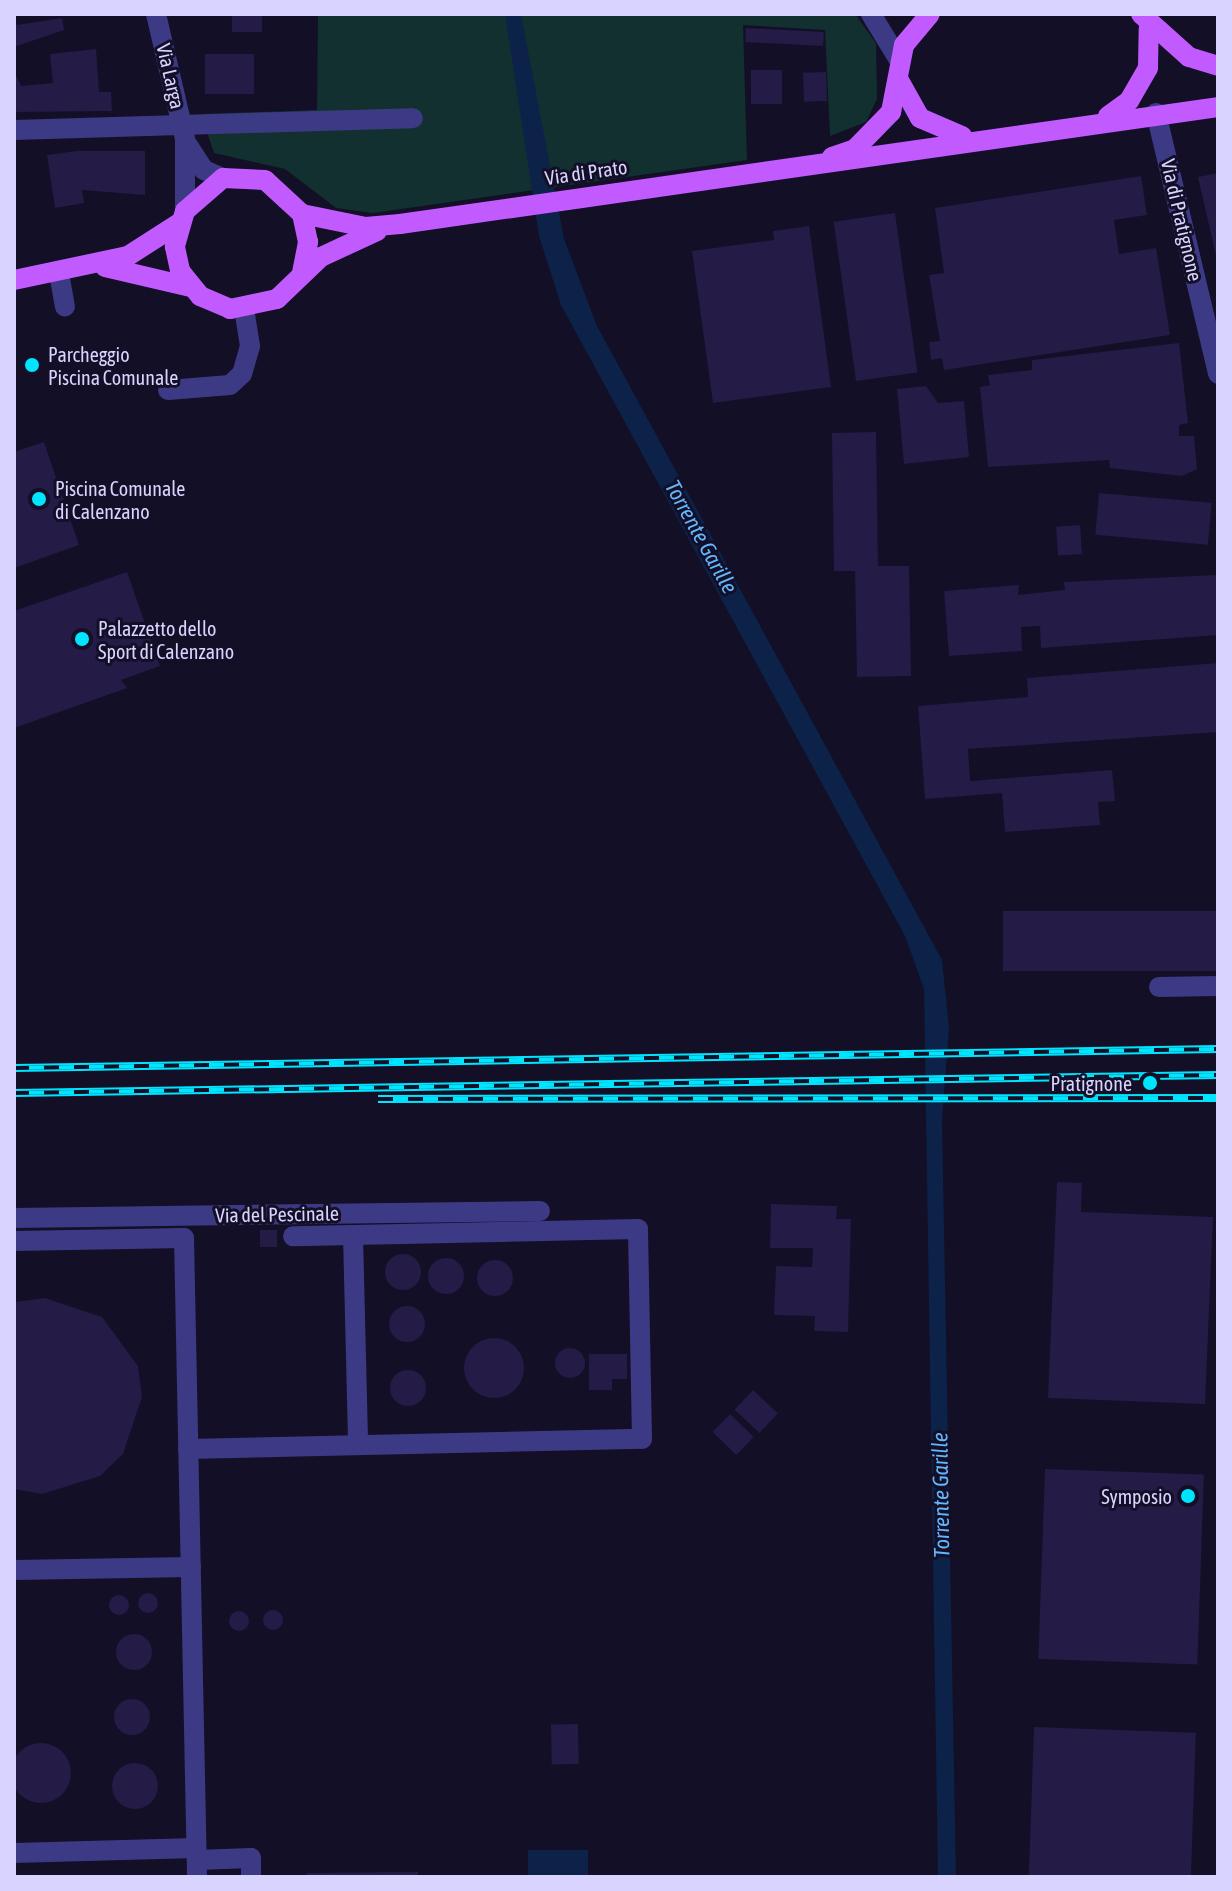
<!DOCTYPE html>
<style>
body{margin:0}
#map{position:relative;width:1232px;height:1891px;overflow:hidden;background:#130f26;font-family:"Asap Condensed",sans-serif}
div>[style]{position:absolute}
[style*='--x']{left:calc(var(--x)*1px);top:calc(var(--y)*1px);width:calc(var(--w)*1px);rotate:calc(var(--a)*1deg)}
.green>*{inset:0;background:#12302f}
.water>*{inset:0;background:#0c2248;transform-origin:0 0}
.building>*{inset:0;background:#241b47;transform-origin:0 0}
.round{border-radius:50%}
.minor>*{height:20px;margin:-10px;padding:0 10px;transform-origin:10px;border-radius:10px;background:#3d3a85}
.major>*{height:20px;margin:-10px;padding:0 10px;transform-origin:10px;border-radius:10px;background:#c25bff}
.rail>*{height:8px;margin-top:-4px;transform-origin:0;background:repeating-linear-gradient(90deg,#130f26 0 15px,#00e5ff 0 30px);box-sizing:border-box;border-block:2px solid #00e5ff}
.dots>*{width:22px;height:22px;translate:-50% -50%;box-sizing:border-box;border:4px solid #130f26;border-radius:50%}
span{translate:-50% -50%;white-space:nowrap;text-align:center;line-height:1.15;-webkit-text-stroke:6px #130f26;paint-order:stroke}
.street-label{font-size:20px;color:#d9d4ff}
.poi-label{font-size:20px;color:#d9d4ff}
.left{translate:0 -50%;text-align:left}
.right{translate:-100% -50%;text-align:right}
.water-label{font-size:22px;color:#62b6ff;font-style:italic}
.frame{position:absolute;inset:0;border:16px solid #d9d4ff;pointer-events:none}
</style>
<div id="map">
<div class="green">
<div style="clip-path:polygon(318px 14px,855px 14px,876px 43px,877px 99px,866px 122px,830px 136px,825px 30px,743px 25px,747px 160px,373px 213px,336px 208px,285px 169px,214px 153px,201px 114px,317px 110px)"></div>
</div>
<div class="water">
<div style="clip-path:polygon(505px 14px,521px 14px,564px 239px,597px 326px,942px 960px,949px 1028px,942px 1120px,956px 1877px,938px 1877px,924px 989px,905px 936px,561px 305px,539px 236px)"></div>
<div style="left:528px;top:1850px;width:60px;height:27px"></div>
</div>
<div class="building">
<div style="clip-path:polygon(14px 14px,17px 25px,62px 18px,64px 30px,14px 47px)"></div>
<div style="left:232px;top:14px;width:30px;height:18px"></div>
<div style="left:746px;top:28px;width:78px;height:14px;rotate:3deg"></div>
<div style="clip-path:polygon(96px 49px,99px 92px,111px 92px,112px 111px,14px 112px,14px 71px,21px 86px,53px 83px,50px 54px)"></div>
<div style="left:205px;top:54px;width:49px;height:40px"></div>
<div style="left:782px;top:70px;width:34px;height:31px;rotate:90deg"></div>
<div style="left:826px;top:72px;width:29px;height:23px;rotate:88deg"></div>
<div style="clip-path:polygon(77px 151px,145px 151px,145px 195px,82px 190px,84px 203px,55px 208px,47px 155px)"></div>
<div style="clip-path:polygon(1218px 173px,1218px 260px,1217px 260px,1198px 177px)"></div>
<div style="clip-path:polygon(1141px 176px,1147px 215px,1114px 220px,1119px 254px,1156px 248px,1170px 335px,944px 370px,942px 358px,931px 360px,929px 342px,940px 341px,929px 275px,944px 273px,935px 208px)"></div>
<div style="left:895px;top:213px;width:161px;height:62px;rotate:82deg"></div>
<div style="clip-path:polygon(809px 226px,831px 387px,713px 403px,692px 251px,774px 240px,773px 231px)"></div>
<div style="clip-path:polygon(1179px 343px,1188px 423px,1179px 425px,1179px 436px,1194px 436px,1197px 469px,1182px 476px,1110px 468px,1109px 460px,988px 467px,980px 387px,990px 385px,988px 375px,1032px 370px,1032px 360px)"></div>
<div style="clip-path:polygon(926px 386px,938px 403px,964px 401px,969px 457px,904px 464px,897px 389px)"></div>
<div style="clip-path:polygon(876px 432px,878px 566px,909px 566px,911px 676px,857px 677px,855px 571px,834px 571px,832px 433px)"></div>
<div style="clip-path:polygon(44px 442px,79px 545px,14px 568px,14px 452px)"></div>
<div style="left:1099px;top:493px;width:113px;height:42px;rotate:5deg"></div>
<div style="left:1080px;top:525px;width:29px;height:24px;rotate:86deg"></div>
<div style="clip-path:polygon(127px 572px,160px 666px,121px 680px,127px 688px,14px 728px,14px 611px)"></div>
<div style="clip-path:polygon(1217px 575px,1218px 635px,1041px 648px,1040px 626px,1021px 627px,1022px 651px,949px 656px,944px 591px,1019px 585px,1018px 595px,1065px 590px,1064px 582px)"></div>
<div style="clip-path:polygon(1218px 663px,1218px 732px,968px 749px,970px 781px,1112px 770px,1115px 801px,1098px 802px,1100px 825px,1005px 832px,1002px 793px,925px 799px,918px 706px,1028px 697px,1027px 678px)"></div>
<div style="left:1218px;top:911px;width:60px;height:215px;rotate:90deg"></div>
<div style="clip-path:polygon(1057px 1182px,1082px 1183px,1081px 1212px,1213px 1217px,1205px 1404px,1048px 1398px)"></div>
<div style="clip-path:polygon(771px 1204px,837px 1206px,836px 1219px,851px 1219px,848px 1332px,814px 1331px,815px 1316px,774px 1315px,776px 1266px,812px 1267px,813px 1248px,770px 1248px)"></div>
<div style="left:260px;top:1230px;width:17px;height:17px"></div>
<div class="round" style="left:385px;top:1254px;width:36px;height:36px"></div>
<div class="round" style="left:428px;top:1258px;width:36px;height:36px"></div>
<div class="round" style="left:477px;top:1260px;width:36px;height:36px"></div>
<div style="clip-path:polygon(45px 1298px,102px 1317px,138px 1366px,142px 1397px,123px 1454px,100px 1476px,42px 1494px,14px 1489px,14px 1302px)"></div>
<div class="round" style="left:389px;top:1306px;width:36px;height:36px"></div>
<div class="round" style="left:464px;top:1338px;width:60px;height:60px"></div>
<div class="round" style="left:555px;top:1348px;width:30px;height:30px"></div>
<div style="clip-path:polygon(589px 1354px,627px 1354px,627px 1379px,612px 1379px,612px 1390px,589px 1390px)"></div>
<div class="round" style="left:390px;top:1370px;width:36px;height:36px"></div>
<div style="left:753px;top:1390px;width:34px;height:27px;rotate:43deg"></div>
<div style="left:730px;top:1414px;width:33px;height:25px;rotate:44deg"></div>
<div style="left:1045px;top:1469px;width:159px;height:190px;rotate:2deg"></div>
<div class="round" style="left:138px;top:1593px;width:20px;height:20px"></div>
<div class="round" style="left:109px;top:1595px;width:20px;height:20px"></div>
<div class="round" style="left:263px;top:1610px;width:20px;height:20px"></div>
<div class="round" style="left:229px;top:1611px;width:20px;height:20px"></div>
<div class="round" style="left:116px;top:1634px;width:36px;height:36px"></div>
<div class="round" style="left:114px;top:1699px;width:36px;height:36px"></div>
<div style="left:578px;top:1724px;width:40px;height:27px;rotate:89deg"></div>
<div style="left:1034px;top:1727px;width:162px;height:150px;rotate:2deg"></div>
<div class="round" style="left:11px;top:1743px;width:60px;height:60px"></div>
<div class="round" style="left:112px;top:1763px;width:46px;height:46px"></div>
<div style="clip-path:polygon(418px 1872px,418px 1877px,307px 1877px,307px 1873px)"></div>
</div>
<div class="minor">
<div style="--x:156;--y:14;--w:128;--a:76.9"></div>
<div style="--x:185;--y:139;--w:72;--a:90"></div>
<div style="--x:871;--y:14;--w:54;--a:58.7"></div>
<div style="--x:1156;--y:113;--w:268;--a:76.6"></div>
<div style="--x:14;--y:130;--w:399;--a:-1.7"></div>
<div style="--x:187;--y:144;--w:31;--a:57"></div>
<div style="--x:204;--y:170;--w:21;--a:23"></div>
<div style="--x:59;--y:273;--w:34;--a:80"></div>
<div style="--x:168;--y:390;--w:62;--a:-4.6"></div>
<div style="--x:230;--y:385;--w:16;--a:-43"></div>
<div style="--x:242;--y:374;--w:29;--a:-74"></div>
<div style="--x:250;--y:346;--w:37;--a:-99"></div>
<div style="--x:1159;--y:987;--w:59;--a:-1"></div>
<div style="--x:14;--y:1218;--w:526;--a:-0.76"></div>
<div style="--x:353;--y:1235;--w:210;--a:88.6"></div>
<div style="--x:14;--y:1241;--w:170;--a:-1"></div>
<div style="--x:184;--y:1238;--w:639;--a:88.83"></div>
<div style="--x:188;--y:1449;--w:454;--a:-1.3"></div>
<div style="--x:642;--y:1439;--w:210;--a:-91.1"></div>
<div style="--x:638;--y:1229;--w:345;--a:178.8"></div>
<div style="--x:14;--y:1570;--w:177;--a:-1"></div>
<div style="--x:14;--y:1853;--w:182;--a:-1.6"></div>
<div style="--x:197;--y:1860;--w:54;--a:-2.1"></div>
<div style="--x:251;--y:1858;--w:19;--a:90"></div>
</div>
<div class="major">
<div style="--x:1141;--y:14;--w:64;--a:41.9"></div>
<div style="--x:1189;--y:57;--w:30;--a:17"></div>
<div style="--x:900;--y:82;--w:41;--a:60.9"></div>
<div style="--x:920;--y:118;--w:46;--a:23.2"></div>
<div style="--x:1108;--y:116;--w:26;--a:-36"></div>
<div style="--x:1129;--y:101;--w:38;--a:-60"></div>
<div style="--x:1148;--y:68;--w:39;--a:-89"></div>
<div style="--x:832;--y:157;--w:24;--a:-19"></div>
<div style="--x:855;--y:149;--w:52;--a:-45.8"></div>
<div style="--x:891;--y:112;--w:68;--a:-79"></div>
<div style="--x:904;--y:45;--w:40;--a:-50"></div>
<div style="--x:302;--y:214;--w:65;--a:11.5"></div>
<div style="--x:366;--y:227;--w:34;--a:-5"></div>
<div style="--x:400;--y:224;--w:826;--a:-8.14"></div>
<div style="--x:105;--y:267;--w:87;--a:13.2"></div>
<div style="--x:302;--y:273;--w:32;--a:-79"></div>
<div style="--x:308;--y:242;--w:29;--a:-102"></div>
<div style="--x:302;--y:214;--w:50;--a:-137.4"></div>
<div style="--x:265;--y:180;--w:42;--a:-177.3"></div>
<div style="--x:223;--y:178;--w:50;--a:139"></div>
<div style="--x:185;--y:211;--w:37;--a:106"></div>
<div style="--x:175;--y:247;--w:25;--a:78"></div>
<div style="--x:180;--y:271;--w:32;--a:51"></div>
<div style="--x:200;--y:296;--w:33;--a:23"></div>
<div style="--x:230;--y:309;--w:48;--a:-12"></div>
<div style="--x:277;--y:299;--w:61;--a:-43.7"></div>
<div style="--x:321;--y:257;--w:62;--a:-24.9"></div>
<div style="--x:14;--y:280;--w:116;--a:-11.9"></div>
<div style="--x:128;--y:256;--w:63;--a:-32.7"></div>
</div>
<div class="rail">
<div style="--x:14;--y:1068;--w:1204;--a:-0.9"></div>
<div style="--x:14;--y:1093;--w:1204;--a:-0.86"></div>
<div style="--x:378;--y:1099;--w:840;--a:-0.07"></div>
</div>
<div class="dots">
<div style="left:32px;top:365px;background:#00e5ff"></div>
<div style="left:39px;top:499px;background:#00e5ff"></div>
<div style="left:82px;top:639px;background:#00e5ff"></div>
<div style="left:1150px;top:1083px;background:#00e5ff"></div>
<div style="left:1188px;top:1496px;background:#00e5ff"></div>
</div>
<div class="street-label">
<span style="left:171px;top:76px;rotate:77deg">Via Larga</span>
<span style="left:586px;top:172px;rotate:-8deg">Via di Prato</span>
<span style="left:1182px;top:220px;rotate:77deg">Via di Pratignone</span>
<span style="left:277px;top:1214px;rotate:-1deg">Via del Pescinale</span>
</div>
<div class="poi-label">
<span class="left" style="left:48px;top:366px">Parcheggio<br>Piscina Comunale</span>
<span class="left" style="left:55px;top:500px">Piscina Comunale<br>di Calenzano</span>
<span class="left" style="left:98px;top:640px">Palazzetto dello<br>Sport di Calenzano</span>
<span class="right" style="left:1132px;top:1083px">Pratignone</span>
<span class="right" style="left:1172px;top:1496px">Symposio</span>
</div>
<div class="water-label">
<span style="left:701px;top:537px;rotate:61deg">Torrente Garille</span>
<span style="left:941px;top:1495px;rotate:-91deg">Torrente Garille</span>
</div>
<div class="frame"></div>
</div>
